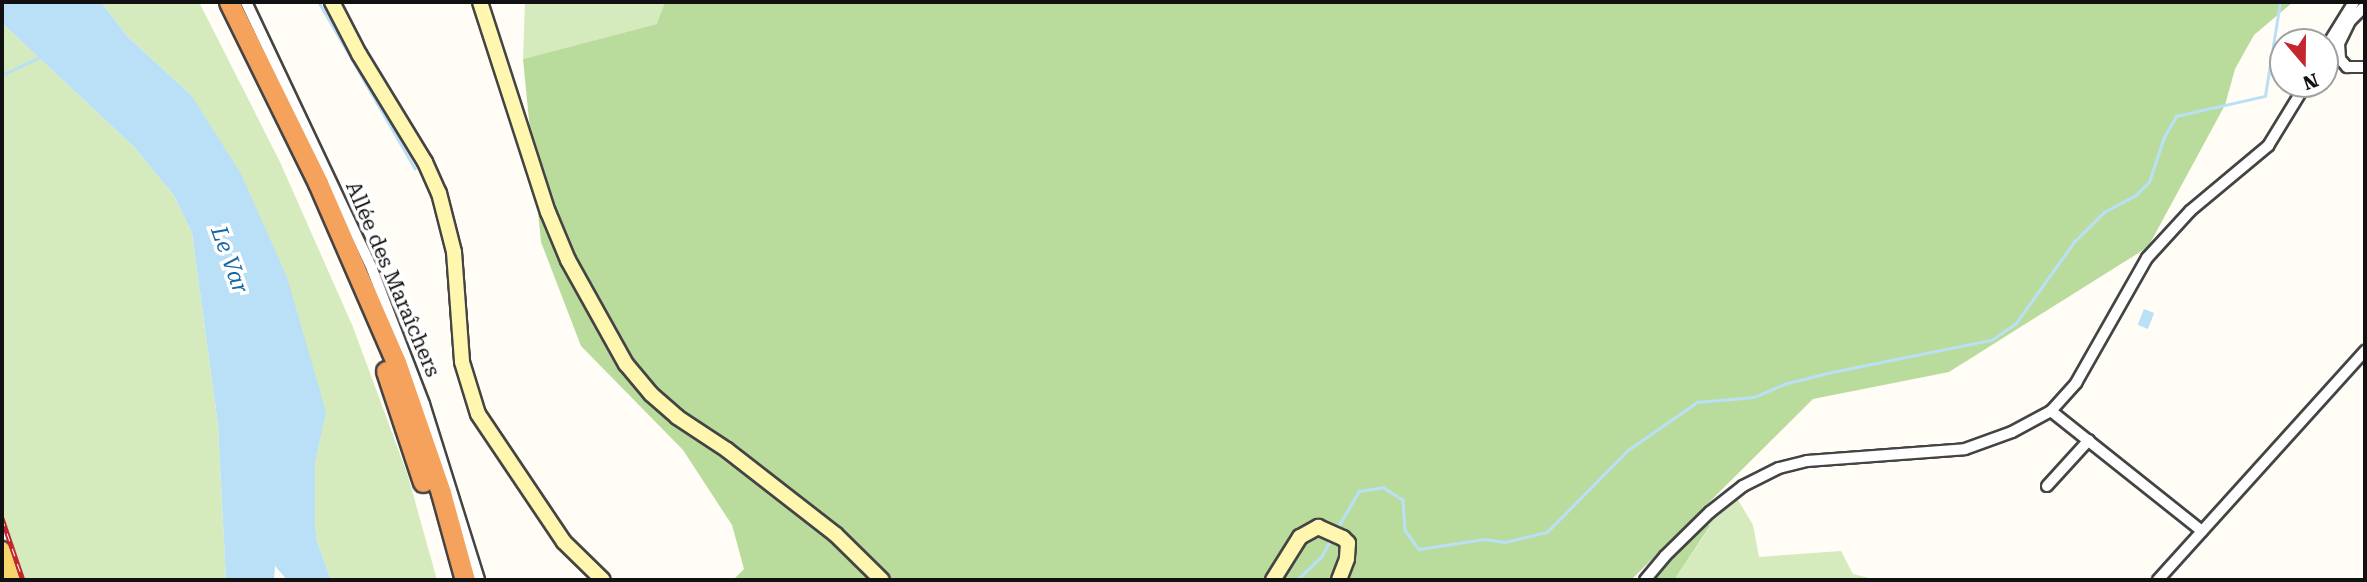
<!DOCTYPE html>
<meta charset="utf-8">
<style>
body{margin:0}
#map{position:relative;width:2367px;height:582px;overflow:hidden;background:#fffdf5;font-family:"Roboto Serif",serif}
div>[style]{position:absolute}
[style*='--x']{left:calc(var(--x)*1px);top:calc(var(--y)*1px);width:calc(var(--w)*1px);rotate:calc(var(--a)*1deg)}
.green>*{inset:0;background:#d5ebbd}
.forest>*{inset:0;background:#b9dc9c}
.water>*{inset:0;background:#b9e0f7;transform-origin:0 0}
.stream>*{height:2.5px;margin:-1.25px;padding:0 1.25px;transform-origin:1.25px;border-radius:1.25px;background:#b9e0f7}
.roads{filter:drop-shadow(2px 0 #444) drop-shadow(-2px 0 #444) drop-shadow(0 2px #444) drop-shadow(0 -2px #444)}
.street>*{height:10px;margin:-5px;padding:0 5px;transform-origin:5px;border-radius:5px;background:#fff}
.secondary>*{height:14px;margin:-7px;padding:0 7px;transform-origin:7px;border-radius:7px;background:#fff6b0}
.primary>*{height:16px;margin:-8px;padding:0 8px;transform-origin:8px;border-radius:8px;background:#f9d66b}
.highway>*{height:19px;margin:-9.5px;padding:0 9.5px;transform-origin:9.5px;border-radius:9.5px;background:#f5a25d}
.rail>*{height:5px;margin-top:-2.5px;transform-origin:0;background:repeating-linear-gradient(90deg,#fff 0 8px,#c4262e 0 16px);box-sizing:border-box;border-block:2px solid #c4262e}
span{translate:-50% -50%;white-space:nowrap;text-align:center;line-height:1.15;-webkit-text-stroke:7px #fff;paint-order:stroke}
.street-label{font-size:21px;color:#111}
.water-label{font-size:23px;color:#1768a6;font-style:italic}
.frame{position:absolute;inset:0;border:4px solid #111;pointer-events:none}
.north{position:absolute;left:2269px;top:28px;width:70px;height:70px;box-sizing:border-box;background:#fff;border:2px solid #a0a0a0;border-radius:50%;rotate:160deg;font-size:19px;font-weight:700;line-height:28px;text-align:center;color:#111}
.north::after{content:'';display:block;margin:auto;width:24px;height:32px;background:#c4262e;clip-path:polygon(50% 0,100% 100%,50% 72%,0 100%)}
</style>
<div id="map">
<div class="green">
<div style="clip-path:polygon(101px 2px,199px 2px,280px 162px,353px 327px,408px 476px,437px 580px,331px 580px,317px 541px,315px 525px,315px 463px,325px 412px,191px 95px,128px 37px)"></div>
<div style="clip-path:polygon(525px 2px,665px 2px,658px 24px,523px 59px)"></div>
<div style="clip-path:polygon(2px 23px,134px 147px,173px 194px,192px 233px,218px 425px,226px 580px,23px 580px,2px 518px)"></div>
<div style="clip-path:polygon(1737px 498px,1753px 525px,1759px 557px,1841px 551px,1853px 574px,1877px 580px,1674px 580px,1710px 527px,1707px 524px)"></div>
</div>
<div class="forest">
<div style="clip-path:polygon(665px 2px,2293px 2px,2254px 35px,2235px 69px,2225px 105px,2148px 247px,1949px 372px,1813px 399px,1631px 580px,733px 580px,744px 569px,732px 525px,683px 450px,581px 346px,541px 242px,523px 59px,657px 24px)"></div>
<div style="clip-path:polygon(1707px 524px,1710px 526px,1674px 580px,1653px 580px,1680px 545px)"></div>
</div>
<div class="water">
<div style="clip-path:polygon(2px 2px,101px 2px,128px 37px,191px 95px,240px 172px,287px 277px,326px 412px,315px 463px,315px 525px,317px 541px,331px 580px,287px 580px,275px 566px,274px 580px,226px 580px,218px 425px,192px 233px,173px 194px,134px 147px,2px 23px)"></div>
<div style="left:2144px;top:309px;width:11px;height:17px;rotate:22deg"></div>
</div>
<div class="stream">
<div style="--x:319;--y:2;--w:192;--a:60"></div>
<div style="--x:2;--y:75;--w:42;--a:-25.3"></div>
<div style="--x:1336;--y:530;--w:45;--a:-59.5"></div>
<div style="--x:1359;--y:491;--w:24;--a:-9"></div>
<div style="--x:1383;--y:487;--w:24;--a:33"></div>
<div style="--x:1403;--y:500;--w:30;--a:86"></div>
<div style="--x:1405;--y:530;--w:24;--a:54"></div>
<div style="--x:1419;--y:549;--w:66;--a:-8.7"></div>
<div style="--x:1484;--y:539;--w:21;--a:8"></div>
<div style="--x:1505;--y:542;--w:43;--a:-13.4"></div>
<div style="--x:1547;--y:532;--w:115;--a:-45.4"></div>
<div style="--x:1628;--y:450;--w:84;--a:-34.8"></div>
<div style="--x:1697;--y:402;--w:57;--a:-5"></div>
<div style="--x:1754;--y:397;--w:33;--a:-23"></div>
<div style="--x:1784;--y:384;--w:49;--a:-14"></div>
<div style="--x:1832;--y:372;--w:162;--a:-11.4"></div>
<div style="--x:1991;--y:340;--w:30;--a:-34"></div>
<div style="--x:2016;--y:323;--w:100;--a:-54.4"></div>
<div style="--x:2074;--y:242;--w:42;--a:-45"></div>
<div style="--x:2104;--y:212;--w:36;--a:-28"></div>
<div style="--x:2136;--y:195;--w:18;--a:-45"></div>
<div style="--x:2149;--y:182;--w:47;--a:-71.6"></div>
<div style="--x:2164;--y:137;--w:24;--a:-60"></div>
<div style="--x:2176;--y:116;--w:91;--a:-12.7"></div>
<div style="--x:2265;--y:96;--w:95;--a:-80.9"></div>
<div style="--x:1297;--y:580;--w:33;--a:-44"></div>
<div style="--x:1321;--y:557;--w:21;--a:-61"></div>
</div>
<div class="roads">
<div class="street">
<div style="--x:246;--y:2;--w:295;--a:64.7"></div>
<div style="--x:372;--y:269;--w:145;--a:68.9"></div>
<div style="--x:424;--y:404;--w:184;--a:72.6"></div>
<div style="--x:2365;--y:6;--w:21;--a:135"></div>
<div style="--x:2350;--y:21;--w:25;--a:116"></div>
<div style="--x:2339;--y:44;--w:15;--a:86"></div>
<div style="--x:2340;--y:59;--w:11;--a:49"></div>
<div style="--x:2347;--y:67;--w:18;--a:0"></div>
<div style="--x:2325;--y:49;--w:55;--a:-58.3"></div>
<div style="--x:2051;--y:411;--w:193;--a:38.5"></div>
<div style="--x:2047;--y:486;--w:62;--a:-47.6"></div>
<div style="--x:1645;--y:580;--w:31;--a:-50"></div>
<div style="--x:1665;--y:556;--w:63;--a:-44.4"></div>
<div style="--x:1710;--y:512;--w:42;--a:-38.2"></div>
<div style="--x:1743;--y:486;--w:40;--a:-26.6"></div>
<div style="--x:1779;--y:468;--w:29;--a:-14"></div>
<div style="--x:1807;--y:461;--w:158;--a:-4.3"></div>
<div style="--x:1965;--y:449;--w:50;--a:-19.9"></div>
<div style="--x:2012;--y:432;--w:44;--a:-28.3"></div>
<div style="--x:2051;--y:411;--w:38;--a:-48"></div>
<div style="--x:2076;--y:383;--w:144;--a:-60.4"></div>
<div style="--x:2147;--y:258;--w:64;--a:-47.5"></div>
<div style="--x:2190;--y:211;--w:102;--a:-39.8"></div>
<div style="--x:2268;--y:146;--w:73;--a:-58.5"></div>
<div style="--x:2158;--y:580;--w:309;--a:-47.9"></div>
</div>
<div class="secondary">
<div style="--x:332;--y:2;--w:59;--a:62.6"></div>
<div style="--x:359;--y:54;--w:127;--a:58.6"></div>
<div style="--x:425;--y:162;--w:34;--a:66"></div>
<div style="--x:439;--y:193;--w:61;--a:75.7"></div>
<div style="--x:454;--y:252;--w:110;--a:85.8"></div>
<div style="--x:462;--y:362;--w:54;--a:72.9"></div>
<div style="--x:478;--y:414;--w:154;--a:56.1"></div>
<div style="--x:564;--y:542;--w:54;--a:44.3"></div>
<div style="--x:480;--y:2;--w:221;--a:72.1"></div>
<div style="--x:548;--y:212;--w:52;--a:67.4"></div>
<div style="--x:568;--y:260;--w:119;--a:60.9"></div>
<div style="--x:626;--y:364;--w:39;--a:50"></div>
<div style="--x:651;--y:394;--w:35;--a:41"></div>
<div style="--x:677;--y:417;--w:60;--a:33.4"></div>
<div style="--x:727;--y:450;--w:138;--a:37.9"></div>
<div style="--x:836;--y:535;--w:64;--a:44.4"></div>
<div style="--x:1273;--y:580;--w:51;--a:-57.9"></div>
<div style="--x:1300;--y:537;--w:21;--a:-29"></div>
<div style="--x:1318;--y:527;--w:27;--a:24"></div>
<div style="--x:1343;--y:538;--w:7;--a:45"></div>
<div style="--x:1348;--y:543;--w:16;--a:94"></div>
<div style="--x:1347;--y:559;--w:22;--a:111"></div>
</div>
<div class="primary">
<div style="--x:2;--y:550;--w:32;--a:72"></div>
</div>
<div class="highway">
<div style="--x:229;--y:2;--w:202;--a:63.8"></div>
<div style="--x:318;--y:183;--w:195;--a:66.5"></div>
<div style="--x:396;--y:362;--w:139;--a:71"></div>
<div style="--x:441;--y:493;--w:90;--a:74.6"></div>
<div style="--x:386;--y:371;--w:117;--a:71.6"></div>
</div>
</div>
<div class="rail">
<div style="--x:2;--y:518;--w:65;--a:71.3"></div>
</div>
<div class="street-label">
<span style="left:393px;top:279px;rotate:67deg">Allée des Maraîchers</span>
</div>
<div class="water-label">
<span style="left:229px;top:260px;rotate:70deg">Le Var</span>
</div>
<div class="frame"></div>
<div class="north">N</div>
</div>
